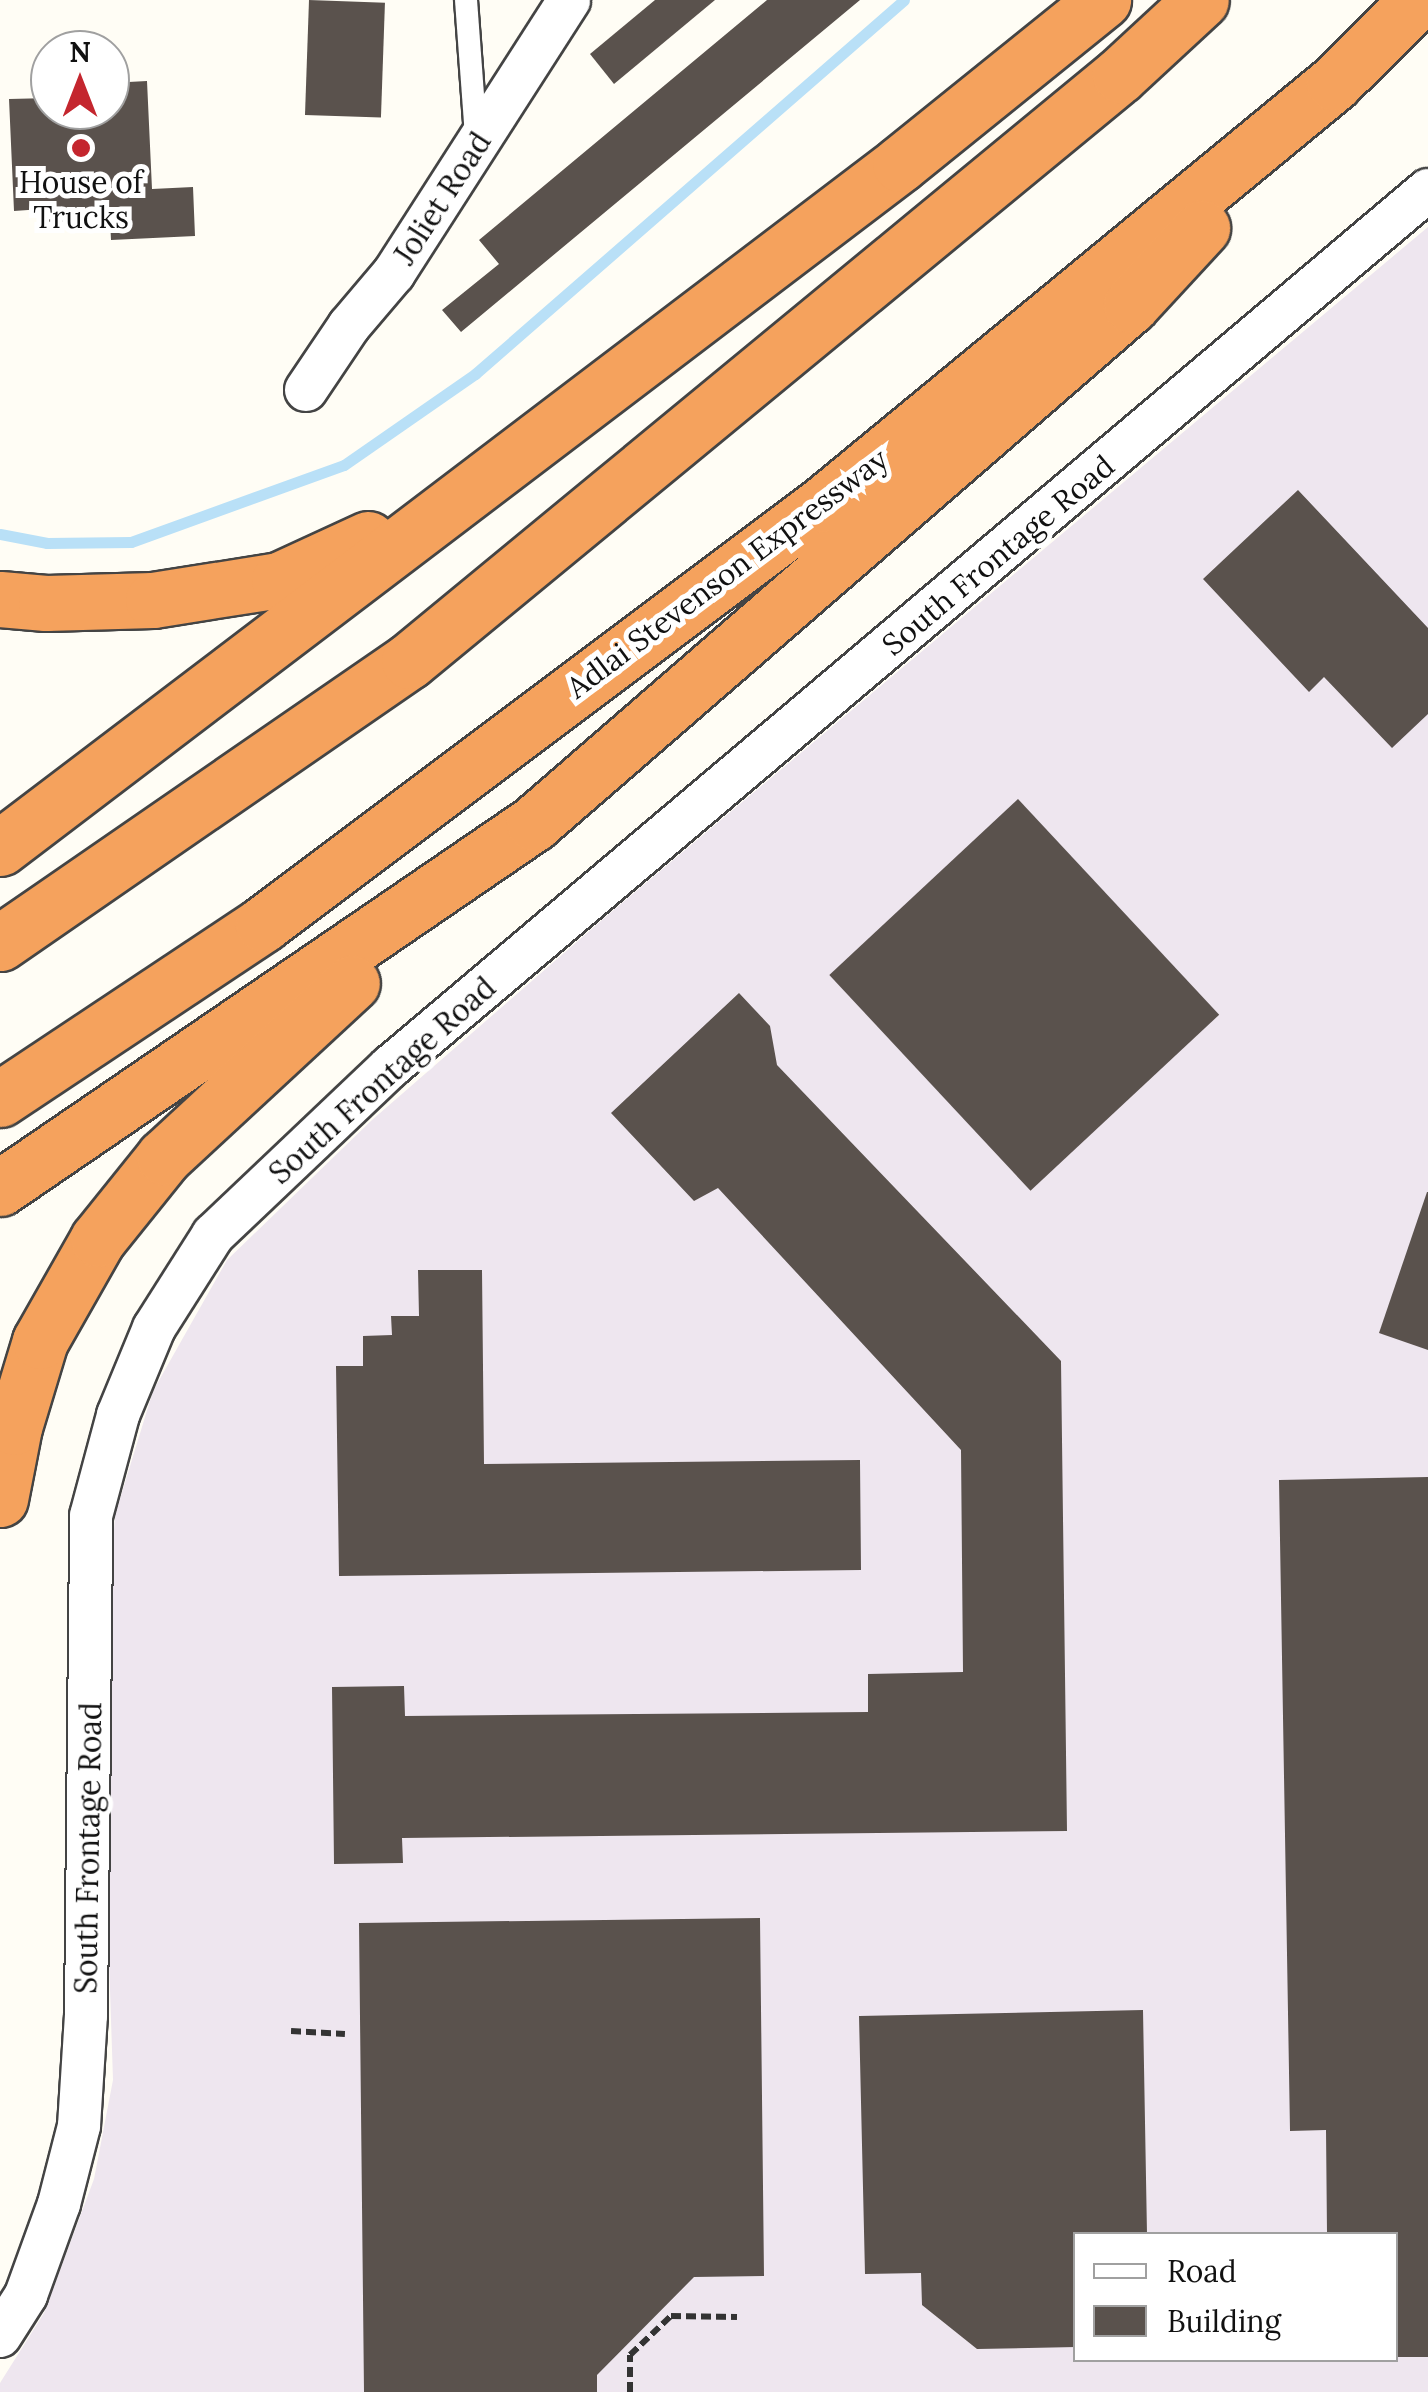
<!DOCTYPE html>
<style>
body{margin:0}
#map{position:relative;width:1428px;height:2392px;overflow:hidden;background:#fffdf5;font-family:Lora,serif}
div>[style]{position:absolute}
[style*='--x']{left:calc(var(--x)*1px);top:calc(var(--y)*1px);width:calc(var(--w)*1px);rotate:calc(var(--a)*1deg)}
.industrial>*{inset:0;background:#eee6ef}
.stream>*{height:11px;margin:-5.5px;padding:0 5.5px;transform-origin:5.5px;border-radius:5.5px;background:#b9e0f7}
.building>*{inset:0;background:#5a524d;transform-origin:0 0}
.path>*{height:6px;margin-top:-3px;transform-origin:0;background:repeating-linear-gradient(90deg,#333 0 10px,transparent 0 15px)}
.roads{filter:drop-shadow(2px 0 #444) drop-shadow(-2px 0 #444) drop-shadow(0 2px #444) drop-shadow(0 -2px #444)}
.lane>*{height:22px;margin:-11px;padding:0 11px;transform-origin:11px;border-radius:11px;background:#fff}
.street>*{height:42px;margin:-21px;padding:0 21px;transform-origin:21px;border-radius:21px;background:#fff}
.highway>*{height:55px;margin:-27.5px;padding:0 27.5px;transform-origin:27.5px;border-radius:27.5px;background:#f5a25d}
.dots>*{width:28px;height:28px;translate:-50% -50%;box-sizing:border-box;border:5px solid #fff;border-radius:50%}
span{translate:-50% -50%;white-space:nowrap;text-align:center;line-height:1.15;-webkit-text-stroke:10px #fff;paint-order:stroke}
.poi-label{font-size:30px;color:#111}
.street-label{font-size:30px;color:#111}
.legend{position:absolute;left:1073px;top:2232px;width:325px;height:130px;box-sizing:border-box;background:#fff;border:2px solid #a0a0a0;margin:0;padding:12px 18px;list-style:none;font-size:30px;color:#111}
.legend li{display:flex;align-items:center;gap:20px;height:50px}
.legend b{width:50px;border:2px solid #a0a0a0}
.north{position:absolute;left:30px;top:30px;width:100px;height:100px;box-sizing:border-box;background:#fff;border:2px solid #a0a0a0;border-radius:50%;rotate:0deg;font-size:28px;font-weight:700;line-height:40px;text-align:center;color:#111}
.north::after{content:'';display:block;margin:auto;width:35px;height:45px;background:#c4262e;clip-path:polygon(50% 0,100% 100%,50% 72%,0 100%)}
</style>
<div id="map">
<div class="industrial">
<div style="clip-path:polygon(evenodd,1428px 227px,1428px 2392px,0 2392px,0 2383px,44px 2313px,94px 2179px,113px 2080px,101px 1719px,115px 1515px,153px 1391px,227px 1260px,372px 1120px,610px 913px,1428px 227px,1076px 2234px,1396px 2234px,1396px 2360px,1076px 2360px,1076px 2234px)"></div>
</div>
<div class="stream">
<div style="--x:0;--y:534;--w:48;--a:10.8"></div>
<div style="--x:47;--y:543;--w:84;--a:-0.7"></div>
<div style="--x:131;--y:542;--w:226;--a:-19.9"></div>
<div style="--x:344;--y:465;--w:160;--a:-34.8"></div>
<div style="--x:475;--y:374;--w:569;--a:-41.08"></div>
</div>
<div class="building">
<div style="left:309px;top:0;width:76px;height:115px;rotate:2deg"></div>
<div style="clip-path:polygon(655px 0,715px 0,614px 84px,590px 54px)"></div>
<div style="clip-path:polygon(767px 0,860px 0,461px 332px,442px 310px,499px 264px,479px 240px)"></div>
<div style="clip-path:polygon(147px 81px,152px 189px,193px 187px,195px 236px,111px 240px,110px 219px,43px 223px,42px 209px,14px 211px,9px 99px,50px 98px,50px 110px,110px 110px,110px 83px)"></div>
<div style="clip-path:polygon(1298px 490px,1428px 628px,1428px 714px,1392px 748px,1324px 677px,1309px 692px,1203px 579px)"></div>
<div style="left:1018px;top:799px;width:295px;height:258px;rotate:47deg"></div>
<div style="clip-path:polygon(739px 993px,770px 1026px,777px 1065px,1061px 1361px,1067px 1831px,402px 1838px,403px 1863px,334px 1864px,332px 1687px,404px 1686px,405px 1716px,868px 1712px,868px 1674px,963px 1672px,961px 1450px,718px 1188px,694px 1201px,611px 1113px)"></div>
<div style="clip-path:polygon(1427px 1192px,1428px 1192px,1428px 1350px,1379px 1333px)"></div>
<div style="clip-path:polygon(418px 1270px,482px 1270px,484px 1464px,860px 1460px,861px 1570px,339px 1576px,336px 1366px,363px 1366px,363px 1336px,392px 1335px,391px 1316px,419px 1316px)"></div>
<div style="clip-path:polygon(1428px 1477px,1428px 2357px,1396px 2357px,1396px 2234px,1327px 2234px,1326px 2130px,1290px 2131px,1279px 1480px)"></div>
<div style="clip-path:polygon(760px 1918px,764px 2276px,694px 2277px,597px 2375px,597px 2392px,364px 2392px,359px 1923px)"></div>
<div style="clip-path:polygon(1143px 2010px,1147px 2234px,1076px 2234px,1076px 2347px,977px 2349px,922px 2305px,921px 2273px,865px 2274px,859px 2016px)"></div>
</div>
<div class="path">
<div style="--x:291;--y:2031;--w:54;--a:3.2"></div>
<div style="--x:630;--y:2392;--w:37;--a:-90"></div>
<div style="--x:630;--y:2355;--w:57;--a:-43.6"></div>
<div style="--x:671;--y:2316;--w:66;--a:0.9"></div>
</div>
<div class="roads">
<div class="lane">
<div style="--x:466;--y:0;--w:135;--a:85.8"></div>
</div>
<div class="street">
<div style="--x:306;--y:390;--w:77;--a:-56.1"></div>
<div style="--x:349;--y:326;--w:70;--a:-49.7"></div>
<div style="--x:394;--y:273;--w:324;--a:-57.3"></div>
<div style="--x:0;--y:2336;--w:49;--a:-57.6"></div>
<div style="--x:26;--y:2295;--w:97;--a:-70.1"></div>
<div style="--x:59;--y:2204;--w:81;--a:-75.6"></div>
<div style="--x:79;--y:2126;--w:111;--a:-86.4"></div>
<div style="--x:86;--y:2015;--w:499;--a:-89.4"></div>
<div style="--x:91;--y:1516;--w:105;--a:-75"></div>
<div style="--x:118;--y:1415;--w:94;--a:-67.5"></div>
<div style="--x:154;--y:1328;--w:110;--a:-57.6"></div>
<div style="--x:213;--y:1235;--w:244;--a:-43.5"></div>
<div style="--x:390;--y:1067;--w:1359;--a:-40.19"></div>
</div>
<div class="highway">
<div style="--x:0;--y:599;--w:46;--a:5"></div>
<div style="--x:46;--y:603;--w:107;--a:-1.6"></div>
<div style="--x:153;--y:600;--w:128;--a:-9"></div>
<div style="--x:279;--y:580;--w:98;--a:-24.7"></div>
<div style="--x:0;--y:848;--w:1130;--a:-37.23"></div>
<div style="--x:900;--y:164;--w:261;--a:-38.9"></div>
<div style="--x:0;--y:943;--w:497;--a:-34.6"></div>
<div style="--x:409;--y:661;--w:921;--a:-39.5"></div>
<div style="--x:1120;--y:75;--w:110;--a:-42.8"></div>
<div style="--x:0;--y:1099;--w:316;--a:-33.6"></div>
<div style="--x:263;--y:924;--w:700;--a:-36.87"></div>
<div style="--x:823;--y:504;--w:662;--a:-39.48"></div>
<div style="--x:1334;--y:83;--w:118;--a:-44.7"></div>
<div style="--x:0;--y:1188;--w:647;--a:-34.35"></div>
<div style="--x:534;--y:823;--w:790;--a:-40.95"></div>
<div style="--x:1131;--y:305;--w:105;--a:-47.3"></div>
<div style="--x:0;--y:1499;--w:73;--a:-79"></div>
<div style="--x:14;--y:1427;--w:90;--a:-73.2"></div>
<div style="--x:40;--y:1341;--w:117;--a:-60.4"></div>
<div style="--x:98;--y:1239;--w:105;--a:-51.2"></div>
<div style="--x:164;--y:1157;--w:256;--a:-42.8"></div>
</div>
</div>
<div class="dots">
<div style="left:81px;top:148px;background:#c4262e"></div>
</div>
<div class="poi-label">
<span style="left:81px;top:199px">House of<br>Trucks</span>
</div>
<div class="street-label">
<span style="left:442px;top:198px;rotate:-57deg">Joliet Road</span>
<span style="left:998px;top:555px;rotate:-40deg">South Frontage Road</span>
<span style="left:727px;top:573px;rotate:-37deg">Adlai Stevenson Expressway</span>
<span style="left:382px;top:1080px;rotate:-42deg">South Frontage Road</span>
<span style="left:88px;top:1848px;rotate:-89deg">South Frontage Road</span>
</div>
<ul class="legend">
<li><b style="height:12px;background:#fff"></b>Road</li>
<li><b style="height:28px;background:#5a524d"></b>Building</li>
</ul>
<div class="north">N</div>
</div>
